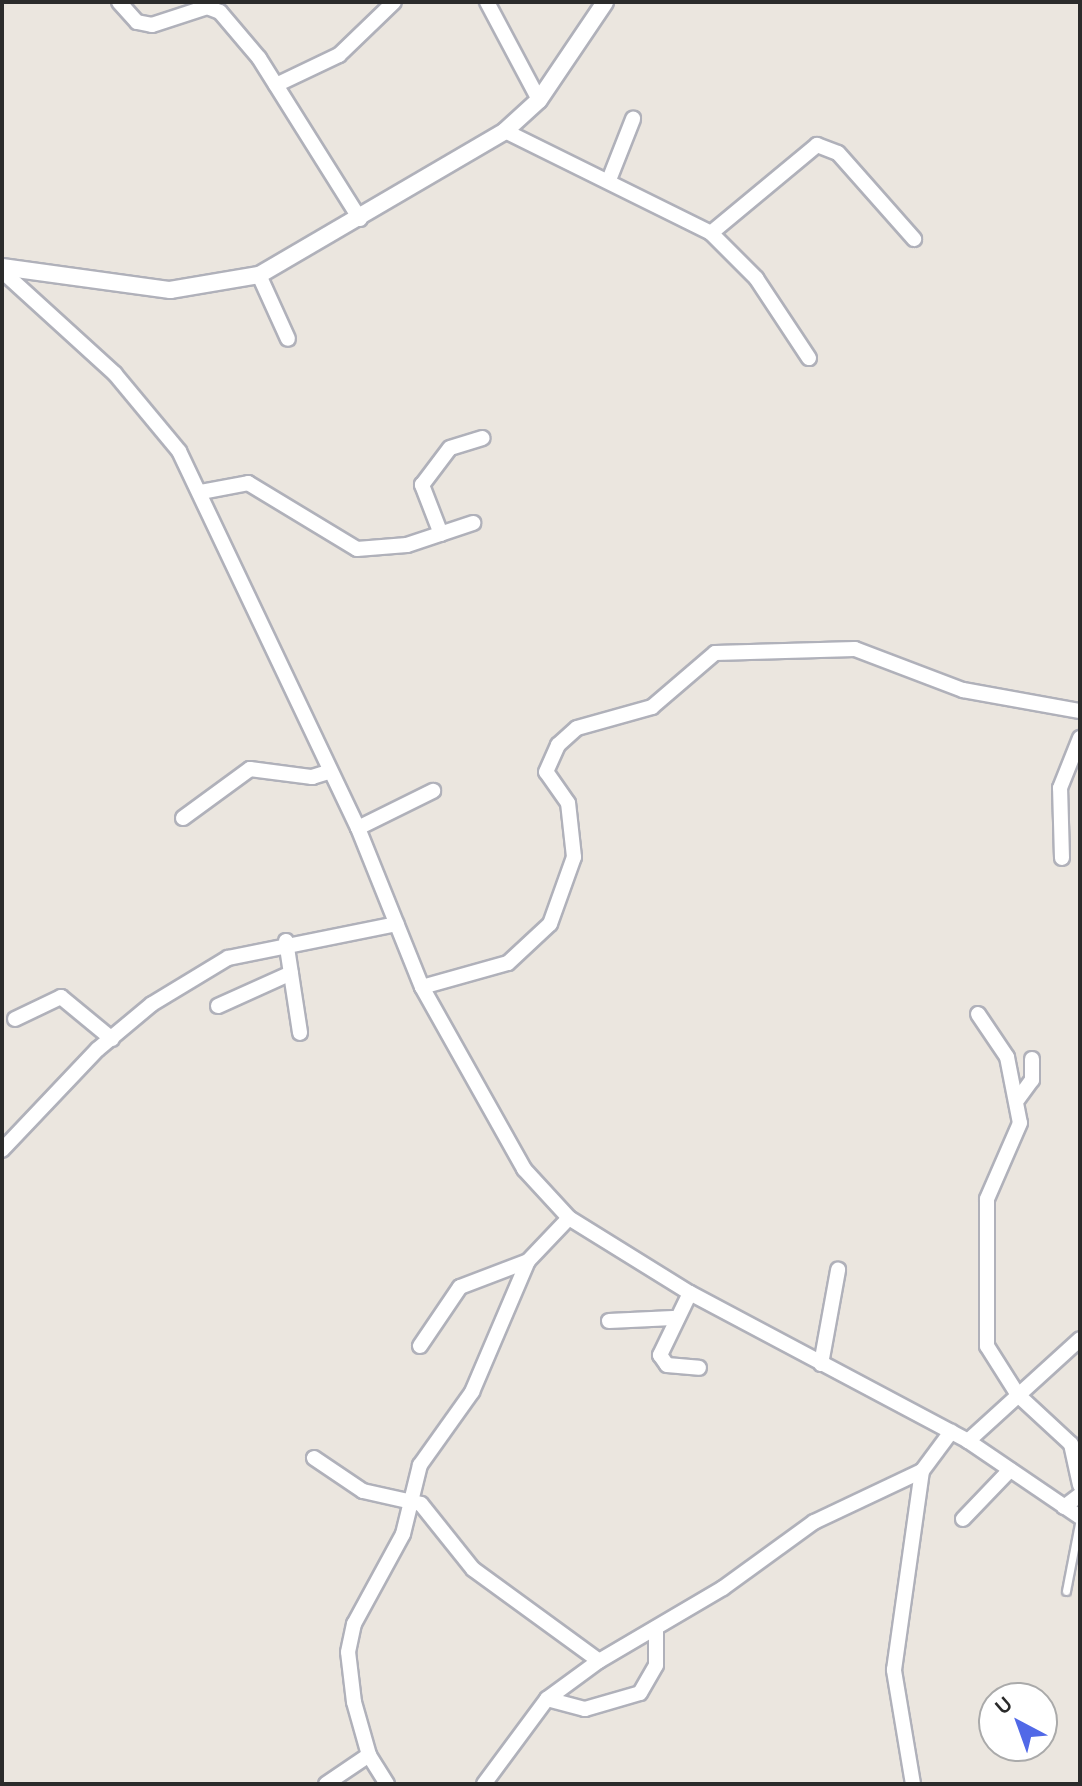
<!DOCTYPE html>
<style>
body{margin:0}
#map{position:relative;width:1082px;height:1786px;overflow:hidden;background:#ebe6df;font-family:Karla,sans-serif}
div>[style]{position:absolute}
[style*='--x']{left:calc(var(--x)*1px);top:calc(var(--y)*1px);width:calc(var(--w)*1px);rotate:calc(var(--a)*1deg)}
.roads{filter:drop-shadow(2px 0 #b0b1ba) drop-shadow(-2px 0 #b0b1ba) drop-shadow(0 2px #b0b1ba) drop-shadow(0 -2px #b0b1ba)}
.service>*{height:7px;margin:-3.5px;padding:0 3.5px;transform-origin:3.5px;border-radius:3.5px;background:#fff}
.minor>*{height:14px;margin:-7px;padding:0 7px;transform-origin:7px;border-radius:7px;background:#fff}
.tertiary>*{height:16px;margin:-8px;padding:0 8px;transform-origin:8px;border-radius:8px;background:#fff}
span{translate:-50% -50%;white-space:nowrap;text-align:center;line-height:1.15;-webkit-text-stroke:7px #fff;paint-order:stroke}
.frame{position:absolute;inset:0;border:4px solid #2b2b2b;pointer-events:none}
.north{position:absolute;left:978px;top:1682px;width:80px;height:80px;box-sizing:border-box;background:#fff;border:2px solid #aaa;border-radius:50%;rotate:319deg;font-size:22px;font-weight:700;line-height:32px;text-align:center;color:#2b2b2b}
.north::after{content:'';display:block;margin:auto;width:28px;height:36px;background:#5169e7;clip-path:polygon(50% 0,100% 100%,50% 72%,0 100%)}
</style>
<div id="map">
<div class="roads">
<div class="service">
<div style="--x:1066;--y:1591;--w:74;--a:-79.1"></div>
</div>
<div class="minor">
<div style="--x:119;--y:2;--w:27;--a:48"></div>
<div style="--x:137;--y:22;--w:15;--a:11"></div>
<div style="--x:152;--y:25;--w:58;--a:-18.1"></div>
<div style="--x:207;--y:7;--w:14;--a:21"></div>
<div style="--x:220;--y:12;--w:60;--a:49.7"></div>
<div style="--x:259;--y:58;--w:190;--a:57.9"></div>
<div style="--x:487;--y:2;--w:111;--a:62"></div>
<div style="--x:276;--y:85;--w:70;--a:-25.5"></div>
<div style="--x:339;--y:55;--w:76;--a:-43.9"></div>
<div style="--x:505;--y:131;--w:230;--a:26.3"></div>
<div style="--x:711;--y:233;--w:64;--a:45"></div>
<div style="--x:756;--y:278;--w:96;--a:56.5"></div>
<div style="--x:609;--y:180;--w:66;--a:-68.5"></div>
<div style="--x:711;--y:233;--w:138;--a:-39.7"></div>
<div style="--x:817;--y:145;--w:22;--a:21"></div>
<div style="--x:838;--y:153;--w:115;--a:48.5"></div>
<div style="--x:2;--y:271;--w:153;--a:42.3"></div>
<div style="--x:115;--y:374;--w:100;--a:50.3"></div>
<div style="--x:179;--y:451;--w:417;--a:64.6"></div>
<div style="--x:358;--y:828;--w:171;--a:68.1"></div>
<div style="--x:422;--y:987;--w:209;--a:60.7"></div>
<div style="--x:524;--y:1169;--w:67;--a:47.4"></div>
<div style="--x:569;--y:1218;--w:142;--a:31.8"></div>
<div style="--x:690;--y:1293;--w:315;--a:28"></div>
<div style="--x:968;--y:1441;--w:135;--a:34.2"></div>
<div style="--x:259;--y:275;--w:70;--a:65.6"></div>
<div style="--x:201;--y:492;--w:48;--a:-10.8"></div>
<div style="--x:248;--y:483;--w:127;--a:31.2"></div>
<div style="--x:357;--y:549;--w:50;--a:-4.6"></div>
<div style="--x:407;--y:545;--w:70;--a:-18.4"></div>
<div style="--x:441;--y:534;--w:53;--a:-111.2"></div>
<div style="--x:422;--y:485;--w:46;--a:-52.9"></div>
<div style="--x:450;--y:448;--w:34;--a:-17"></div>
<div style="--x:183;--y:818;--w:83;--a:-36.2"></div>
<div style="--x:250;--y:769;--w:63;--a:7.4"></div>
<div style="--x:312;--y:777;--w:17;--a:-17"></div>
<div style="--x:358;--y:828;--w:84;--a:-26.3"></div>
<div style="--x:1062;--y:858;--w:70;--a:-91.6"></div>
<div style="--x:1060;--y:788;--w:54;--a:-68.2"></div>
<div style="--x:286;--y:941;--w:93;--a:81.3"></div>
<div style="--x:422;--y:987;--w:89;--a:-15.6"></div>
<div style="--x:508;--y:963;--w:57;--a:-42.9"></div>
<div style="--x:550;--y:924;--w:71;--a:-70.3"></div>
<div style="--x:574;--y:857;--w:54;--a:-96.3"></div>
<div style="--x:568;--y:803;--w:38;--a:-125"></div>
<div style="--x:546;--y:772;--w:30;--a:-66"></div>
<div style="--x:558;--y:745;--w:25;--a:-42"></div>
<div style="--x:577;--y:728;--w:78;--a:-15.6"></div>
<div style="--x:652;--y:707;--w:83;--a:-40.6"></div>
<div style="--x:715;--y:653;--w:140;--a:-1.6"></div>
<div style="--x:855;--y:649;--w:116;--a:20.8"></div>
<div style="--x:963;--y:690;--w:119;--a:10.2"></div>
<div style="--x:218;--y:1006;--w:80;--a:-24.3"></div>
<div style="--x:978;--y:1014;--w:52;--a:56"></div>
<div style="--x:1007;--y:1057;--w:67;--a:78.9"></div>
<div style="--x:1020;--y:1123;--w:83;--a:113.5"></div>
<div style="--x:987;--y:1199;--w:147;--a:90"></div>
<div style="--x:987;--y:1346;--w:58;--a:57.7"></div>
<div style="--x:1018;--y:1395;--w:72;--a:42.8"></div>
<div style="--x:1071;--y:1444;--w:42;--a:77.6"></div>
<div style="--x:15;--y:1019;--w:51;--a:-25.6"></div>
<div style="--x:61;--y:997;--w:66;--a:39.5"></div>
<div style="--x:1018;--y:1099;--w:24;--a:-54"></div>
<div style="--x:1032;--y:1080;--w:21;--a:-90"></div>
<div style="--x:2;--y:1150;--w:139;--a:-46.5"></div>
<div style="--x:98;--y:1049;--w:70;--a:-39.8"></div>
<div style="--x:152;--y:1004;--w:89;--a:-31.2"></div>
<div style="--x:228;--y:958;--w:172;--a:-11.4"></div>
<div style="--x:690;--y:1293;--w:69;--a:115.8"></div>
<div style="--x:660;--y:1355;--w:12;--a:55"></div>
<div style="--x:667;--y:1365;--w:32;--a:5"></div>
<div style="--x:609;--y:1321;--w:64;--a:-2.7"></div>
<div style="--x:420;--y:1346;--w:71;--a:-55.9"></div>
<div style="--x:460;--y:1287;--w:73;--a:-20.9"></div>
<div style="--x:821;--y:1364;--w:96;--a:-79.7"></div>
<div style="--x:968;--y:1441;--w:151;--a:-42.3"></div>
<div style="--x:314;--y:1458;--w:59;--a:34"></div>
<div style="--x:363;--y:1491;--w:59;--a:12.6"></div>
<div style="--x:421;--y:1504;--w:83;--a:51.3"></div>
<div style="--x:473;--y:1569;--w:156;--a:36.1"></div>
<div style="--x:1064;--y:1507;--w:20;--a:-37"></div>
<div style="--x:963;--y:1519;--w:68;--a:-46.2"></div>
<div style="--x:547;--y:1699;--w:39;--a:15"></div>
<div style="--x:585;--y:1709;--w:57;--a:-16.2"></div>
<div style="--x:640;--y:1693;--w:32;--a:-60"></div>
<div style="--x:656;--y:1665;--w:37;--a:-90"></div>
<div style="--x:326;--y:1784;--w:52;--a:-34"></div>
<div style="--x:387;--y:1784;--w:34;--a:-122"></div>
<div style="--x:369;--y:1755;--w:55;--a:-105.8"></div>
<div style="--x:354;--y:1702;--w:50;--a:-96.8"></div>
<div style="--x:348;--y:1652;--w:29;--a:-78"></div>
<div style="--x:354;--y:1624;--w:102;--a:-61.4"></div>
<div style="--x:403;--y:1534;--w:71;--a:-76.2"></div>
<div style="--x:420;--y:1465;--w:90;--a:-54.5"></div>
<div style="--x:472;--y:1392;--w:142;--a:-66.9"></div>
<div style="--x:528;--y:1261;--w:59;--a:-46.4"></div>
<div style="--x:484;--y:1784;--w:106;--a:-53.5"></div>
<div style="--x:547;--y:1699;--w:64;--a:-36.2"></div>
<div style="--x:599;--y:1661;--w:144;--a:-30.5"></div>
<div style="--x:723;--y:1588;--w:112;--a:-36"></div>
<div style="--x:814;--y:1522;--w:119;--a:-25.3"></div>
<div style="--x:913;--y:1784;--w:116;--a:-99.5"></div>
<div style="--x:894;--y:1670;--w:201;--a:-82"></div>
<div style="--x:922;--y:1471;--w:49;--a:-53.4"></div>
</div>
<div class="tertiary">
<div style="--x:2;--y:267;--w:170;--a:7.8"></div>
<div style="--x:170;--y:290;--w:90;--a:-9.6"></div>
<div style="--x:259;--y:275;--w:285;--a:-30.3"></div>
<div style="--x:505;--y:131;--w:46;--a:-42.4"></div>
<div style="--x:539;--y:100;--w:118;--a:-56"></div>
</div>
</div>
<div class="frame"></div>
<div class="north">U</div>
</div>
